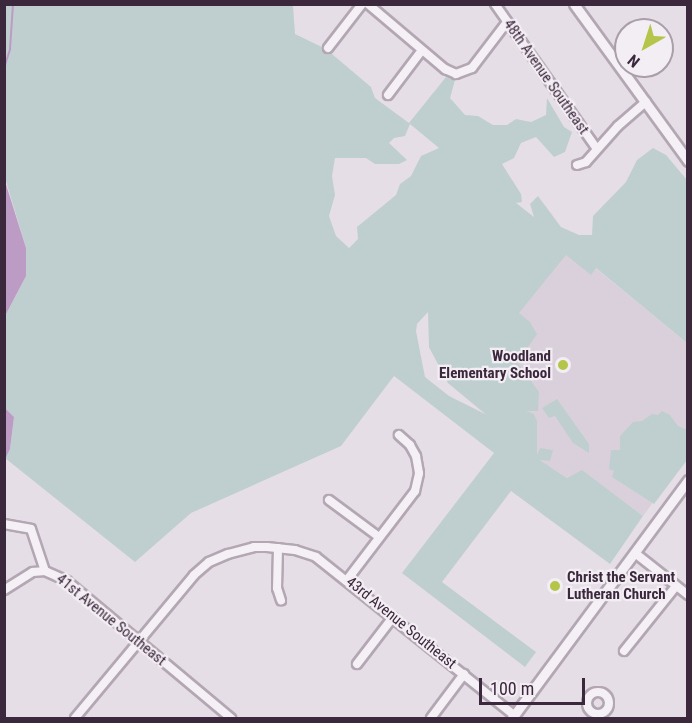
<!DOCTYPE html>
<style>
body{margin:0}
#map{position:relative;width:692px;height:723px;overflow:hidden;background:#e6dee6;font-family:"Roboto Condensed",sans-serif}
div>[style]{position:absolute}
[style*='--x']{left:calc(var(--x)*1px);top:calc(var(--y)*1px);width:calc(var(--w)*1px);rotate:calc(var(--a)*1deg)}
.built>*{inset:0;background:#dad0db}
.green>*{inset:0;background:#bfcfd0}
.water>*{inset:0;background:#bc9bc5}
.stream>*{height:2px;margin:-1px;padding:0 1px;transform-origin:1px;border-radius:1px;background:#bc9bc5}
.roads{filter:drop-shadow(2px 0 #b3a7b3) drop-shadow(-2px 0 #b3a7b3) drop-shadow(0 2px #b3a7b3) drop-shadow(0 -2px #b3a7b3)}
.minor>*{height:8px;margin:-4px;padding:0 4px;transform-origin:4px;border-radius:4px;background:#f5f0f5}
.minor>.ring{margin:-4px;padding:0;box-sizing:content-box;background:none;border:8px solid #f5f0f5;border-radius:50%}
.tertiary>*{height:9px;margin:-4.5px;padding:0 4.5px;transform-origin:4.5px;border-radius:4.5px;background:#f5f0f5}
.dots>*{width:16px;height:16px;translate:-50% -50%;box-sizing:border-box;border:3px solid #f3edf4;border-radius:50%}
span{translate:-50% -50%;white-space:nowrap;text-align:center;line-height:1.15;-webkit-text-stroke:4.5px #f3edf4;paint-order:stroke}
.street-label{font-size:15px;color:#3b283c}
.poi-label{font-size:15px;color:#3b283c;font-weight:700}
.right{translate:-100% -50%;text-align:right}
.left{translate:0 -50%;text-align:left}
.frame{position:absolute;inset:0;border:6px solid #3b283c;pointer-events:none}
.north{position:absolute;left:614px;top:18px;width:60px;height:60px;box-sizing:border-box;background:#f3edf4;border:2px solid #a99eaa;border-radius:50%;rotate:219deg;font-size:16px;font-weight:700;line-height:24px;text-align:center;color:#3b283c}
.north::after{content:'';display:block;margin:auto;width:21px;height:27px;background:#b4c549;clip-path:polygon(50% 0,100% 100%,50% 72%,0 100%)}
.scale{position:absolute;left:479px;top:678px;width:106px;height:27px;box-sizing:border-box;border:3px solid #3b283c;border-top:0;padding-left:8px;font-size:18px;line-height:21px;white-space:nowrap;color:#3b283c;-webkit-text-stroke:4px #f3edf4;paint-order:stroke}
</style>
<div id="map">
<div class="built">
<div style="clip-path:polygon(516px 203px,687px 343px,687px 457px,643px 516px,582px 471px,567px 478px,537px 458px,448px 383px,429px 347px)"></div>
</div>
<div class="green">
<div style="clip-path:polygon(evenodd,4px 5px,293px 5px,295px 34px,326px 49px,371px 87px,375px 98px,409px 123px,446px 77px,455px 80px,450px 98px,465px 115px,478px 116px,493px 125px,507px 125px,516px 119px,531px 122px,546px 115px,547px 98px,564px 127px,572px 132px,565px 152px,554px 157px,536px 137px,521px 143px,514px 158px,502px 164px,521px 194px,522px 202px,516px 203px,534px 217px,530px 204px,538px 196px,561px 227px,579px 235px,592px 235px,593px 216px,626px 182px,637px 160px,653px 148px,666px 155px,687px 180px,687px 343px,596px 268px,591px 275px,566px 255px,519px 313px,530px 322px,537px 334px,529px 346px,515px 359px,539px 392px,538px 411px,526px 411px,534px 414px,537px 421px,537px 455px,540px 448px,553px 450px,550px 461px,540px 460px,567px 478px,582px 470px,643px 516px,610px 564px,511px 491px,442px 582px,536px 652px,525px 667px,402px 573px,494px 453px,394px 376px,341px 446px,191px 513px,135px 562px,5px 458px,10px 449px,14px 417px,5px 408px,5px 316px,26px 276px,26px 248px,5px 178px,4px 5px,410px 124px,439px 148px,421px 156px,411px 176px,400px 184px,396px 195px,357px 227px,358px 239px,349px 248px,336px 236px,329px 216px,335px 195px,332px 176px,335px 158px,366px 158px,375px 164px,399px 164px,407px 160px,389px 143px,394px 138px,405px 136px,410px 124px,4px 5px,428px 312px,429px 347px,448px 383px,487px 415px,449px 396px,425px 377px,416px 331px,417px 324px,428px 312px)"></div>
<div style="clip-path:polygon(557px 399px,589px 444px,589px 453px,573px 443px,555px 416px,549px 418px,542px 408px)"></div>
<div style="clip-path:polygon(662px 411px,670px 415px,678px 426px,687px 430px,687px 460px,654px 504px,612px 477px,614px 471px,609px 469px,611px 450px,620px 450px,620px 436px,633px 422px,642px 421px,652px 414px,658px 415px)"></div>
</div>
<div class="water">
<div style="clip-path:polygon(4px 178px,26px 248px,26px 276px,5px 316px)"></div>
<div style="clip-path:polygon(5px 408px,14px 417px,10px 449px,5px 459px)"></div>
</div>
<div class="stream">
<div style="--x:4;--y:68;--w:20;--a:-72"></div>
<div style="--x:10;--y:49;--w:45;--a:-86.2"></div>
</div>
<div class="roads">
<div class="minor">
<div style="--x:368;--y:4;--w:101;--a:40.2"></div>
<div style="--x:445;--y:69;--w:12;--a:24"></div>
<div style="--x:456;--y:74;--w:17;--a:-21"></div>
<div style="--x:472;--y:68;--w:58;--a:-52.7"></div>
<div style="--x:495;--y:4;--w:177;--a:54.9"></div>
<div style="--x:328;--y:48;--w:56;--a:-52.3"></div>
<div style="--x:388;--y:95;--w:56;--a:-52.9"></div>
<div style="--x:577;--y:165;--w:9;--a:-18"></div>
<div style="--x:586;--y:162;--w:48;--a:-48.4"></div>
<div style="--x:618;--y:126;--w:37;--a:-41"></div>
<div style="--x:329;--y:500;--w:62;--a:36.5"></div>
<div style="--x:4;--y:524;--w:27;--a:10"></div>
<div style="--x:31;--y:529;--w:44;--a:71.6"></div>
<div style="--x:45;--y:571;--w:24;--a:24"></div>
<div style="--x:67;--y:581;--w:214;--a:39.9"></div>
<div style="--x:278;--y:548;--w:40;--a:91.4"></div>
<div style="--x:277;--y:588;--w:13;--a:72"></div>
<div style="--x:635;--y:553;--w:68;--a:38.4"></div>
<div style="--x:347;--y:580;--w:112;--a:-52.6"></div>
<div style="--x:415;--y:491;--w:18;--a:-77"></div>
<div style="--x:419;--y:473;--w:17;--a:-100"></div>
<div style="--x:416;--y:456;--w:13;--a:-119"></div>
<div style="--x:410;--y:445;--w:15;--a:-138"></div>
<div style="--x:4;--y:590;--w:34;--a:-32"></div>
<div style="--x:33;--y:572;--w:12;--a:-5"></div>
<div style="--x:624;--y:651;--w:83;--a:-51.3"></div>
<div style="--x:357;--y:664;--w:59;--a:-52.5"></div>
<div class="ring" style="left:587px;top:692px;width:14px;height:14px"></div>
<div style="--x:75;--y:718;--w:186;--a:-50.2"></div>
<div style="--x:194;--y:575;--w:20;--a:-41"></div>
<div style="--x:209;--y:562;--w:21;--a:-23"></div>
<div style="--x:228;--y:554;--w:27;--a:-15"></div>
<div style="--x:254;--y:547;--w:13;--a:0"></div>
<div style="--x:267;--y:547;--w:28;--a:6"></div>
<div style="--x:295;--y:550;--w:22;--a:18"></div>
<div style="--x:316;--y:557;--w:253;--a:38.6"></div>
<div style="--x:431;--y:718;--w:55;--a:-53.1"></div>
</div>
<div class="tertiary">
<div style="--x:574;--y:4;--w:194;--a:54"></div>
<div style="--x:512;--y:718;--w:296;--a:-53.5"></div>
</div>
</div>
<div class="dots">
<div style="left:563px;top:365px;background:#b4c549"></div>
<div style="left:555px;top:586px;background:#b4c549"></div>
</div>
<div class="street-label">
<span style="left:546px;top:77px;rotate:55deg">48th Avenue Southeast</span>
<span style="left:111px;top:620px;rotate:39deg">41st Avenue Southeast</span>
<span style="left:401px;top:623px;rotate:39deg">43rd Avenue Southeast</span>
</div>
<div class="poi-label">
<span class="right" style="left:551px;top:365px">Woodland<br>Elementary School</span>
<span class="left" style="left:567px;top:586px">Christ the Servant<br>Lutheran Church</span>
</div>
<div class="frame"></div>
<div class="north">N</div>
<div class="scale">100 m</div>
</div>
